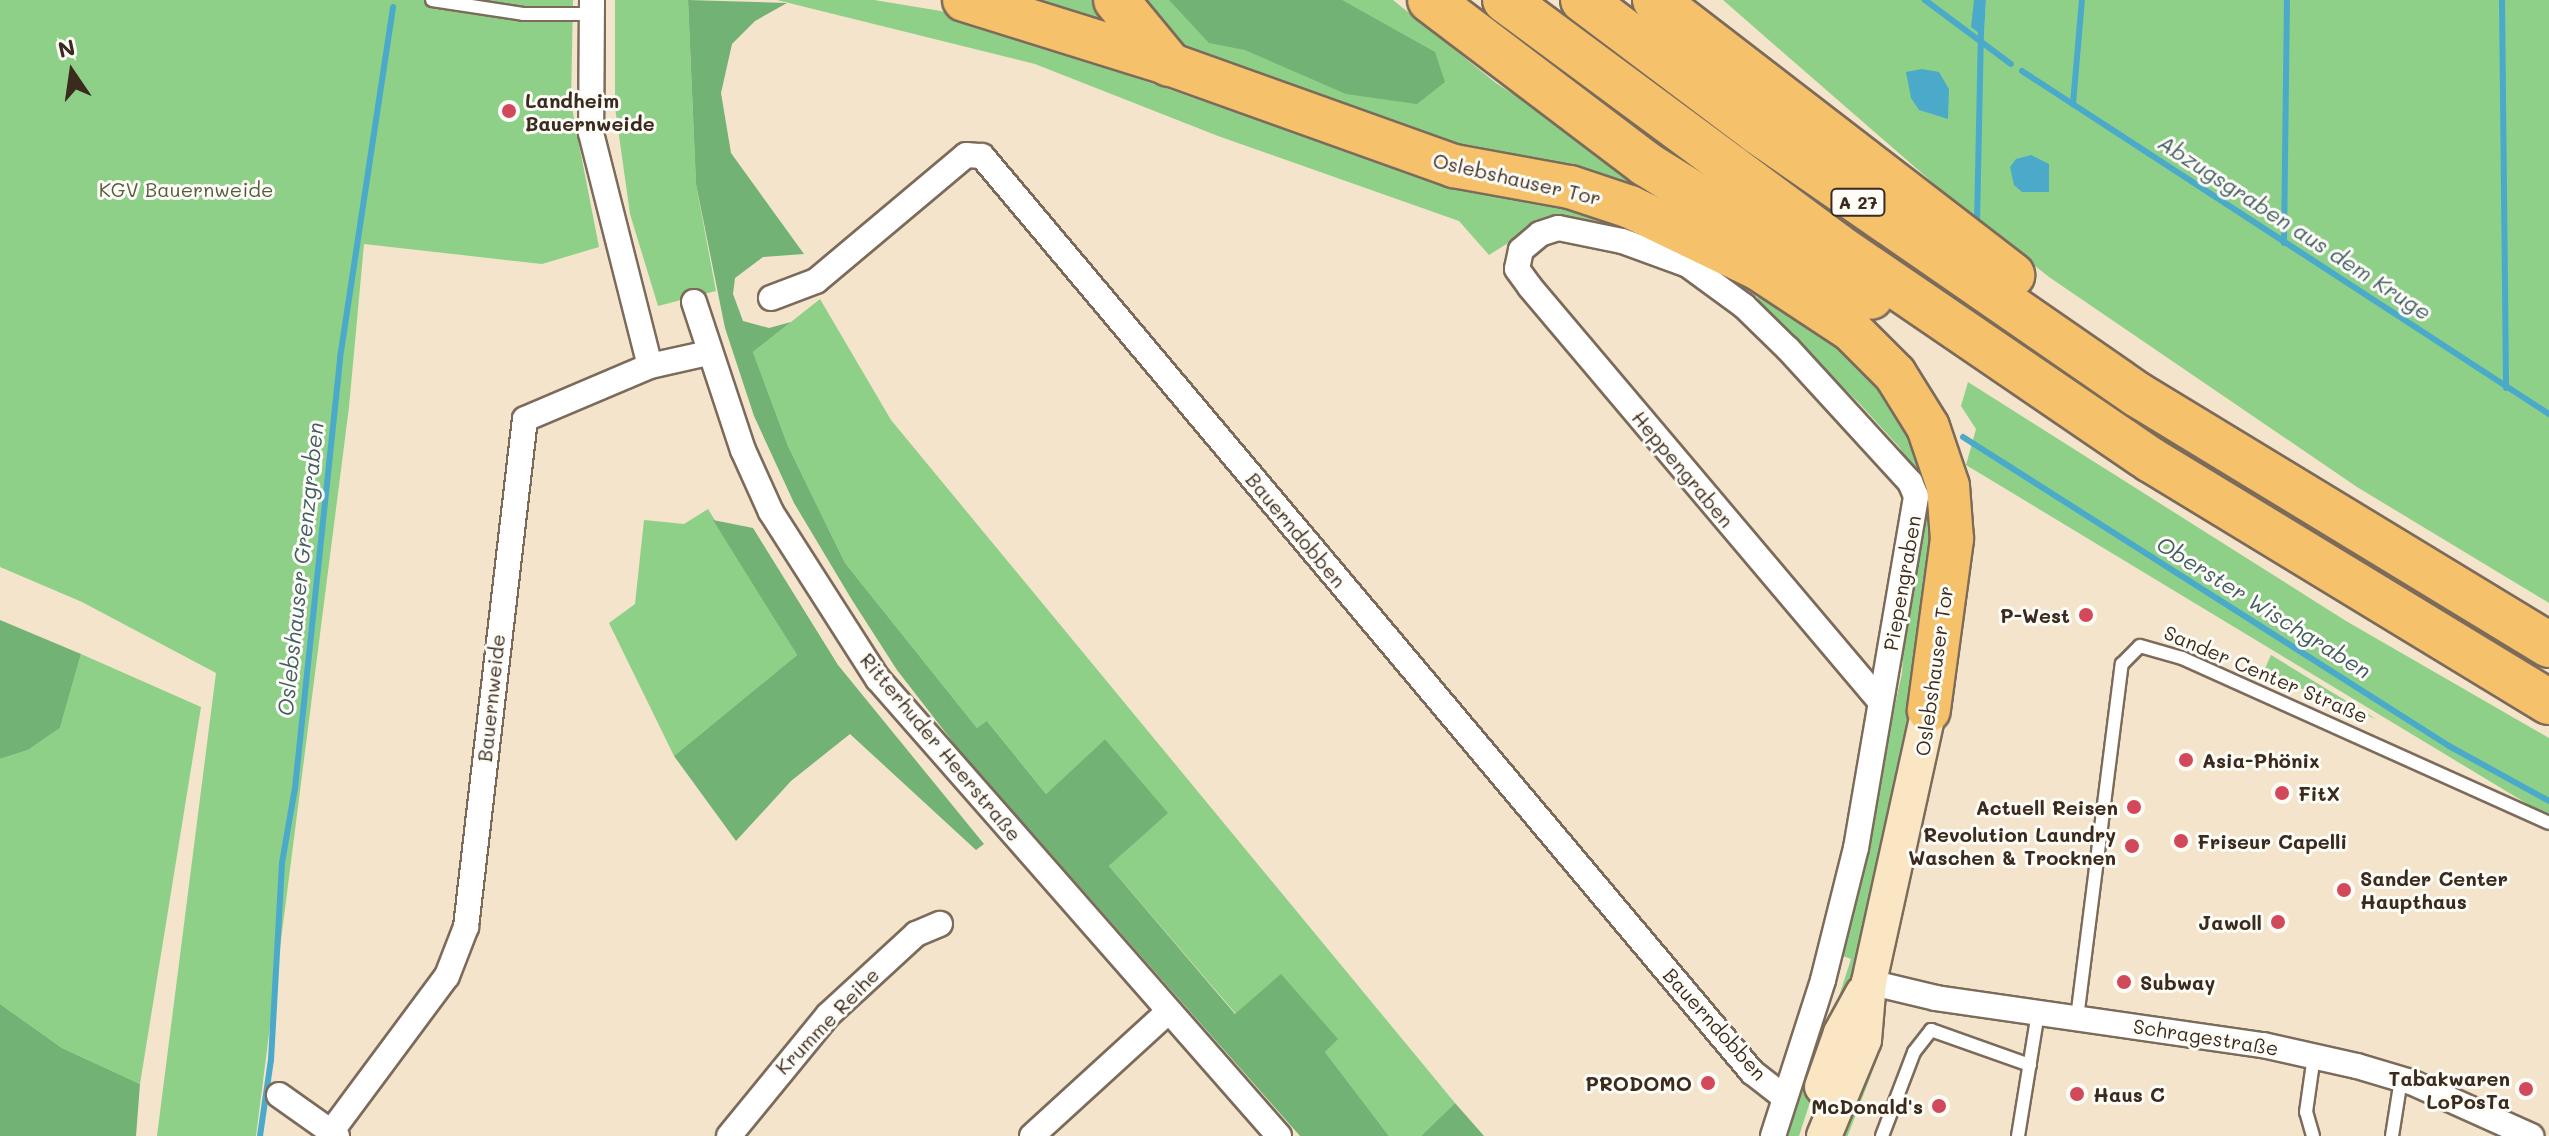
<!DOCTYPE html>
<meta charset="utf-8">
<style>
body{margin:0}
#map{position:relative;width:2549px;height:1136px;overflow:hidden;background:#f4e4cb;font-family:Mali,sans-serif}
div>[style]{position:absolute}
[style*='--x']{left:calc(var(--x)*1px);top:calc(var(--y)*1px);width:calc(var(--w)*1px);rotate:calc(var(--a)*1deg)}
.green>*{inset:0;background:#8ed087;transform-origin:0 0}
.forest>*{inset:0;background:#72b274}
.water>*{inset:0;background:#4baaca}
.stream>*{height:6px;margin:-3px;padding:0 3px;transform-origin:3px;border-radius:3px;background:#4baaca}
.roads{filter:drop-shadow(2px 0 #7c6b5b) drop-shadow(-2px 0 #7c6b5b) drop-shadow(0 2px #7c6b5b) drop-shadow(0 -2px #7c6b5b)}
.service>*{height:12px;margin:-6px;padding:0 6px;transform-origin:6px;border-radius:6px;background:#fff}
.minor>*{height:24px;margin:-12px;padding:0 12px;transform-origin:12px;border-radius:12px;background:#fff}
.secondary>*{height:34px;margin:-17px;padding:0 17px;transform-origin:17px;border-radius:17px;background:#fbe6c4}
.trunk>*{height:42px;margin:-21px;padding:0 21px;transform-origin:21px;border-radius:21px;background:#f5c16b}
.motorway>*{height:44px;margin:-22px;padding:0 22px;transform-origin:22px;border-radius:22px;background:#f5c16b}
.dots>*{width:22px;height:22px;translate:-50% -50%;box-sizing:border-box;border:4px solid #fdfcf7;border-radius:50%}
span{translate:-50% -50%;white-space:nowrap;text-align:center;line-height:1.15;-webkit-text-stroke:6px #fdfcf7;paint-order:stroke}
.shield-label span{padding:2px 6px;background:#fdfcf7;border:2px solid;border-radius:6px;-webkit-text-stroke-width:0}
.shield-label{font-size:18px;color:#3b2a1e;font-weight:700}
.poi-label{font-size:20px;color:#3b2a1e;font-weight:700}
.left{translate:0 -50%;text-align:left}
.right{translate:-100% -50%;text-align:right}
.street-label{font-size:20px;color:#3b2a1e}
.park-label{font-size:20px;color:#545c3e}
.water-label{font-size:22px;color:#415d63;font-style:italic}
.north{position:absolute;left:32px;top:32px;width:80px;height:80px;-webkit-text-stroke:6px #fdfcf7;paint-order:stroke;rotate:347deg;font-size:22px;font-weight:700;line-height:32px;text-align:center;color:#3b2a1e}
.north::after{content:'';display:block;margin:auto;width:28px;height:36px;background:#3b2a1e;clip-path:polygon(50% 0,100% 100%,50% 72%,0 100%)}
</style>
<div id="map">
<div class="green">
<div style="clip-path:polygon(0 0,573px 0,571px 103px,599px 247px,542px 264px,364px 244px,349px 407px,256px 1136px,157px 1136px,216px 673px,82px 602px,0 567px)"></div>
<div style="clip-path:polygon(615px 0,688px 0,696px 184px,716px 291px,658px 306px,630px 214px,615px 107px)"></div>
<div style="clip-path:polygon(777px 0,874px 0,941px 11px,1450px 186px,1563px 197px,1740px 274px,1871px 369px,1912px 433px,1934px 505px,1930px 627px,1867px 925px,1837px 1020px,1832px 1018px,1851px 959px,1840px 955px,1902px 673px,1915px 475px,1900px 448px,1859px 403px,1760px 306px,1756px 291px,1703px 260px,1548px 218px,1489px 255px,1459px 221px,1218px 136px,1035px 64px)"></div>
<div style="clip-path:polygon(1018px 0,1104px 0,1138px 40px)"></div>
<div style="clip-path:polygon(1135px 0,1393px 0,1496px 83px,1756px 250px,1465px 151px,1185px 47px,1153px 25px)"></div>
<div style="clip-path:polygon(1723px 0,1974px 0,1974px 23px,1984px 36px,1986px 0,2549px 0,2549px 603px,2357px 487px,2049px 277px,1955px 202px)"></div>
<div style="clip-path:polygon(820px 299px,891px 420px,1455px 1103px,1421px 1136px,1389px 1136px,1325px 1052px,1337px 1039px,1281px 975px,1236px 1014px,1109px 866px,1167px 813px,1105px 739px,1046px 794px,988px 722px,977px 728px,845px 563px,788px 446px,753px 352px)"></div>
<div style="clip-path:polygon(1968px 382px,2346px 621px,2549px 738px,2549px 817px,1966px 465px,1976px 429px,1961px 406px)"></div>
<div style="clip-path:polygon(708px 509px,797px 655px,674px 756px,609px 623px,635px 604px,644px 520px,684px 524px)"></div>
<div style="clip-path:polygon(81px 654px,201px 707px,140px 1084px,62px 1048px,0 1004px,0 759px,28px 750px,60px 728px)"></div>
<div style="clip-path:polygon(2271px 655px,2376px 719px,2263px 673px)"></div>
<div style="clip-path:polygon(1830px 987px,1835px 988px,1822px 1024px,1831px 1037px,1799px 1136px,1782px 1136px)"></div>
<div style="left:1871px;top:1050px;width:9px;height:92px;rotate:21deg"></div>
</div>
<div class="forest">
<div style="clip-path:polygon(688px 0,787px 3px,755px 21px,732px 44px,721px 93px,731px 153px,804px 254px,763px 257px,735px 278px,733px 294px,743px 321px,769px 328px,791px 322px,753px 352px,788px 446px,845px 563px,977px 728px,987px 721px,1046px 794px,1105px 739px,1168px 813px,1109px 866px,1235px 1014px,1281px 974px,1338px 1039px,1325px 1052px,1389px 1136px,1300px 1136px,959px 750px,897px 670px,852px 600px,794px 503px,754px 416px,725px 328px,696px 184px)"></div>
<div style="clip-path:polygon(1169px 0,1342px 0,1435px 52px,1445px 82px,1417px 104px,1346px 94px,1245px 50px,1209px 43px)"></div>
<div style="clip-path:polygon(713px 520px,753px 528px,838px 665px,984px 844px,976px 850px,850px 734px,791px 781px,736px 841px,674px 756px,797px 655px)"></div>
<div style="clip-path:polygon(0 620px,81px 654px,60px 728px,28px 750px,0 759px)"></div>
<div style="clip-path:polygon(0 1004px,62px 1048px,140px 1084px,136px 1136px,0 1136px)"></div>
<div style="clip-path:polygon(1455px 1103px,1484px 1136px,1421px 1136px)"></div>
</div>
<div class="water">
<div style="clip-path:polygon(1974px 0,1986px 0,1984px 37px,1971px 27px)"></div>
<div style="clip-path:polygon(1922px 69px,1939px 72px,1949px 89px,1948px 119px,1919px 110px,1911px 98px,1906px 72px)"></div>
<div style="clip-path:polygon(2031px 155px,2049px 164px,2049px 192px,2022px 192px,2014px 185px,2010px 167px,2016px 159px)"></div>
</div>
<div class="stream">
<div style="--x:1925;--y:0;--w:107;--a:36.7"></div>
<div style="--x:2502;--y:0;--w:388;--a:89.4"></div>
<div style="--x:2022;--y:71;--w:629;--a:33.06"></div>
<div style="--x:2073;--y:104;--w:104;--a:-85.1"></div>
<div style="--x:1977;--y:222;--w:193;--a:-88.8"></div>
<div style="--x:2284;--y:243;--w:243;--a:-89.3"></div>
<div style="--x:1963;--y:437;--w:576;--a:32.45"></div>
<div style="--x:2449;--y:746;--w:114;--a:28.8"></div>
<div style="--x:260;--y:1136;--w:77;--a:-81.8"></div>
<div style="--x:271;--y:1060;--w:197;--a:-86.8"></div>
<div style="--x:282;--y:863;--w:76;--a:-80.2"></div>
<div style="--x:295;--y:788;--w:432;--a:-84"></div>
<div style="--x:340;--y:358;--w:355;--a:-81.4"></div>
</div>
<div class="roads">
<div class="service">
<div style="--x:432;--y:0;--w:92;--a:8.7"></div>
<div style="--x:523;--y:14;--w:68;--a:0"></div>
<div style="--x:2077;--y:1018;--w:357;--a:-82.8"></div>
<div style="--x:2122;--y:664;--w:25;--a:-45"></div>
<div style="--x:2140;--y:646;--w:44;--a:15.9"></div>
<div style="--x:2182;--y:658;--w:402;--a:24.2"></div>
<div style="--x:1882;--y:1136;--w:90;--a:-69.1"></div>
<div style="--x:1914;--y:1052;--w:28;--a:-52"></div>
<div style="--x:1931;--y:1030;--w:105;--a:19.5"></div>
<div style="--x:2018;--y:1136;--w:125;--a:-80.8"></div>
<div style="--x:2313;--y:1136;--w:25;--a:-106"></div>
<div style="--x:2306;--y:1112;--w:57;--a:-81.9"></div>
<div style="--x:2392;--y:1136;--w:58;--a:-81"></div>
</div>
<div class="minor">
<div style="--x:592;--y:0;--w:133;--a:90.4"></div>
<div style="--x:591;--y:133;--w:240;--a:75.8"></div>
<div style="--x:771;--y:298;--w:48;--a:-20.7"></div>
<div style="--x:816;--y:281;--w:196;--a:-40"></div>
<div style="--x:966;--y:155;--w:16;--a:4"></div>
<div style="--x:982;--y:156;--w:1197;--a:49.95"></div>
<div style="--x:1752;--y:1072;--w:41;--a:38"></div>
<div style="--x:694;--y:302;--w:156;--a:71.7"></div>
<div style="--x:743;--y:450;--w:68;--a:65.7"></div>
<div style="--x:771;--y:512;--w:198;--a:57.4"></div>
<div style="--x:878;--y:679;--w:608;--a:48.73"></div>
<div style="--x:1869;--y:982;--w:69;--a:13.4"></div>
<div style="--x:1936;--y:998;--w:330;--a:8.2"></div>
<div style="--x:2263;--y:1045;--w:96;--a:12.6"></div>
<div style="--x:2357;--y:1066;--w:56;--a:16.5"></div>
<div style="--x:2411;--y:1082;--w:132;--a:24.2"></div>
<div style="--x:279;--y:1095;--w:71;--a:35.3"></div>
<div style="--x:331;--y:1132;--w:194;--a:-53.4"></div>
<div style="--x:447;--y:976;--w:53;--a:-68.8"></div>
<div style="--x:466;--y:927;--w:511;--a:-83.38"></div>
<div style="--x:525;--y:419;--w:136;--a:-23"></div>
<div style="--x:650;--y:366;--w:59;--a:-12.6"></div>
<div style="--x:729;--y:1136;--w:156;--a:-50.7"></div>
<div style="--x:828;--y:1015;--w:120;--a:-42.6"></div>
<div style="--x:916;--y:934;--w:26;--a:-23"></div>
<div style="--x:1032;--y:1136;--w:185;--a:-42.4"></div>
<div style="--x:1773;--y:1136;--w:164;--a:-72.2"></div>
<div style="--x:1823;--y:980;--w:136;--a:-76"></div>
<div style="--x:1856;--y:848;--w:357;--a:-80.3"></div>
<div style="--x:1916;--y:496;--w:15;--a:-113"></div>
<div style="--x:1910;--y:482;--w:180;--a:-132.5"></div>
<div style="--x:1788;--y:349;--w:62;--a:-135.7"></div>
<div style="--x:1744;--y:306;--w:69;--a:-143.8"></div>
<div style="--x:1688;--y:265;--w:70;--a:-160"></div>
<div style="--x:1622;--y:241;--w:65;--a:-168.5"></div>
<div style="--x:1558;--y:228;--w:19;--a:162"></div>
<div style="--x:1540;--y:234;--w:25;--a:140"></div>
<div style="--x:1521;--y:250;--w:19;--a:102"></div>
<div style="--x:1517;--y:269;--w:22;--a:54"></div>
<div style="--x:1530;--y:287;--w:542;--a:49.79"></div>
</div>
<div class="secondary">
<div style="--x:1822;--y:1087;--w:57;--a:-70.6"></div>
<div style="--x:1841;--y:1033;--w:46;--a:-61.2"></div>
<div style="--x:1824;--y:1136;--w:104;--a:-67.4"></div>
<div style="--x:1864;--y:1040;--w:58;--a:-85.1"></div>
<div style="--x:1869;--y:982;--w:279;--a:-77.6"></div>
</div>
<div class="trunk">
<div style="--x:964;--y:0;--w:215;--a:17.3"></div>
<div style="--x:1169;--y:64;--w:303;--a:19.7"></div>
<div style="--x:1454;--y:166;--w:118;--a:10.3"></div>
<div style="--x:1570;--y:187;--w:63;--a:18.4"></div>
<div style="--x:1630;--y:207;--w:141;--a:25.7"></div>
<div style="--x:1757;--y:268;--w:113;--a:33.4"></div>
<div style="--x:1851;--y:330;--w:62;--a:45"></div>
<div style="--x:1895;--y:374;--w:62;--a:58.1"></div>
<div style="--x:1928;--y:427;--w:62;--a:71.3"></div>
<div style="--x:1948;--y:486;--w:53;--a:85.7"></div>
<div style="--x:1952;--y:539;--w:173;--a:97.7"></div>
</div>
<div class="motorway">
<div style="--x:1116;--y:0;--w:83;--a:50.4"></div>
<div style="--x:1430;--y:0;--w:271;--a:37.2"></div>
<div style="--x:1646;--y:164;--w:153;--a:31.9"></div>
<div style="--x:1776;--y:245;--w:108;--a:28.7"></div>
<div style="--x:1505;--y:0;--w:413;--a:36.5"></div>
<div style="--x:1837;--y:246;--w:380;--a:34.3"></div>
<div style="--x:2151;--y:460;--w:466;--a:31.3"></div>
<div style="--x:1583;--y:0;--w:219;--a:37"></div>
<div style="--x:1758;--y:132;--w:462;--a:34.7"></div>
<div style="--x:2138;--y:395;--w:481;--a:31.3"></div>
<div style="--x:1655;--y:0;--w:451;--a:37.6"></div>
</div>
</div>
<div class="dots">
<div style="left:509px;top:111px;background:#d1495b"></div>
<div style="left:2086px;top:615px;background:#d1495b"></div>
<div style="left:2186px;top:760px;background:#d1495b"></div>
<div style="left:2282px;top:793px;background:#d1495b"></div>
<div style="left:2134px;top:807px;background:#d1495b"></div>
<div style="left:2181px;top:841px;background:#d1495b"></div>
<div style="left:2132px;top:846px;background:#d1495b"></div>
<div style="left:2344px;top:890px;background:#d1495b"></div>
<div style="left:2278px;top:922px;background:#d1495b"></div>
<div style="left:2124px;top:982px;background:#d1495b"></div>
<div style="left:1708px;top:1083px;background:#d1495b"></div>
<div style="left:2526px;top:1089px;background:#d1495b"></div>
<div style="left:2077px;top:1094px;background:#d1495b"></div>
<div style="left:1939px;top:1106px;background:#d1495b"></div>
</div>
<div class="shield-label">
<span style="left:1858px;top:202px">A 27</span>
</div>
<div class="poi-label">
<span class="left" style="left:525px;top:112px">Landheim<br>Bauernweide</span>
<span class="right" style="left:2070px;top:615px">P-West</span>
<span class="left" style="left:2202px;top:760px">Asia-Phönix</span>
<span class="left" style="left:2298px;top:793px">FitX</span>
<span class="right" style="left:2118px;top:807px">Actuell Reisen</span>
<span class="right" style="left:2116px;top:846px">Revolution Laundry<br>Waschen &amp; Trocknen</span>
<span class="left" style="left:2197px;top:841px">Friseur Capelli</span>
<span class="left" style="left:2360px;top:890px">Sander Center<br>Haupthaus</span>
<span class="right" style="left:2262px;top:922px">Jawoll</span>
<span class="left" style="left:2140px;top:982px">Subway</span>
<span class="right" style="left:2510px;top:1090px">Tabakwaren<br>LoPosTa</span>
<span class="right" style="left:1692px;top:1083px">PRODOMO</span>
<span class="left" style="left:2093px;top:1094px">Haus C</span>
<span class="right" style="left:1923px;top:1106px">McDonald's</span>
</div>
<div class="street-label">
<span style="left:1517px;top:179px;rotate:13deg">Oslebshauser Tor</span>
<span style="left:1683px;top:469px;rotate:50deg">Heppengraben</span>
<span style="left:1296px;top:530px;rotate:50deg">Bauerndobben</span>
<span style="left:1902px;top:583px;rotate:-80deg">Piepengraben</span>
<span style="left:1934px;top:671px;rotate:-82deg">Oslebshauser Tor</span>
<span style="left:2266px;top:674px;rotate:23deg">Sander Center Straße</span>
<span style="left:491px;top:698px;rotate:-84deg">Bauernweide</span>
<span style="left:941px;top:747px;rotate:50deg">Ritterhuder Heerstraße</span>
<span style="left:827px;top:1021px;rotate:-46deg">Krumme Reihe</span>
<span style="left:1715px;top:1024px;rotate:48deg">Bauerndobben</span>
<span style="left:2206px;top:1037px;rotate:9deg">Schragestraße</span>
</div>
<div class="park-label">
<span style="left:186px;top:189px">KGV Bauernweide</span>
</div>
<div class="water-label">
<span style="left:2295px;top:227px;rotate:33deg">Abzugsgraben aus dem Kruge</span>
<span style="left:300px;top:569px;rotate:-84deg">Oslebshauser Grenzgraben</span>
<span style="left:2264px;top:607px;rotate:32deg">Oberster Wischgraben</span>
</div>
<div class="north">N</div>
</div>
